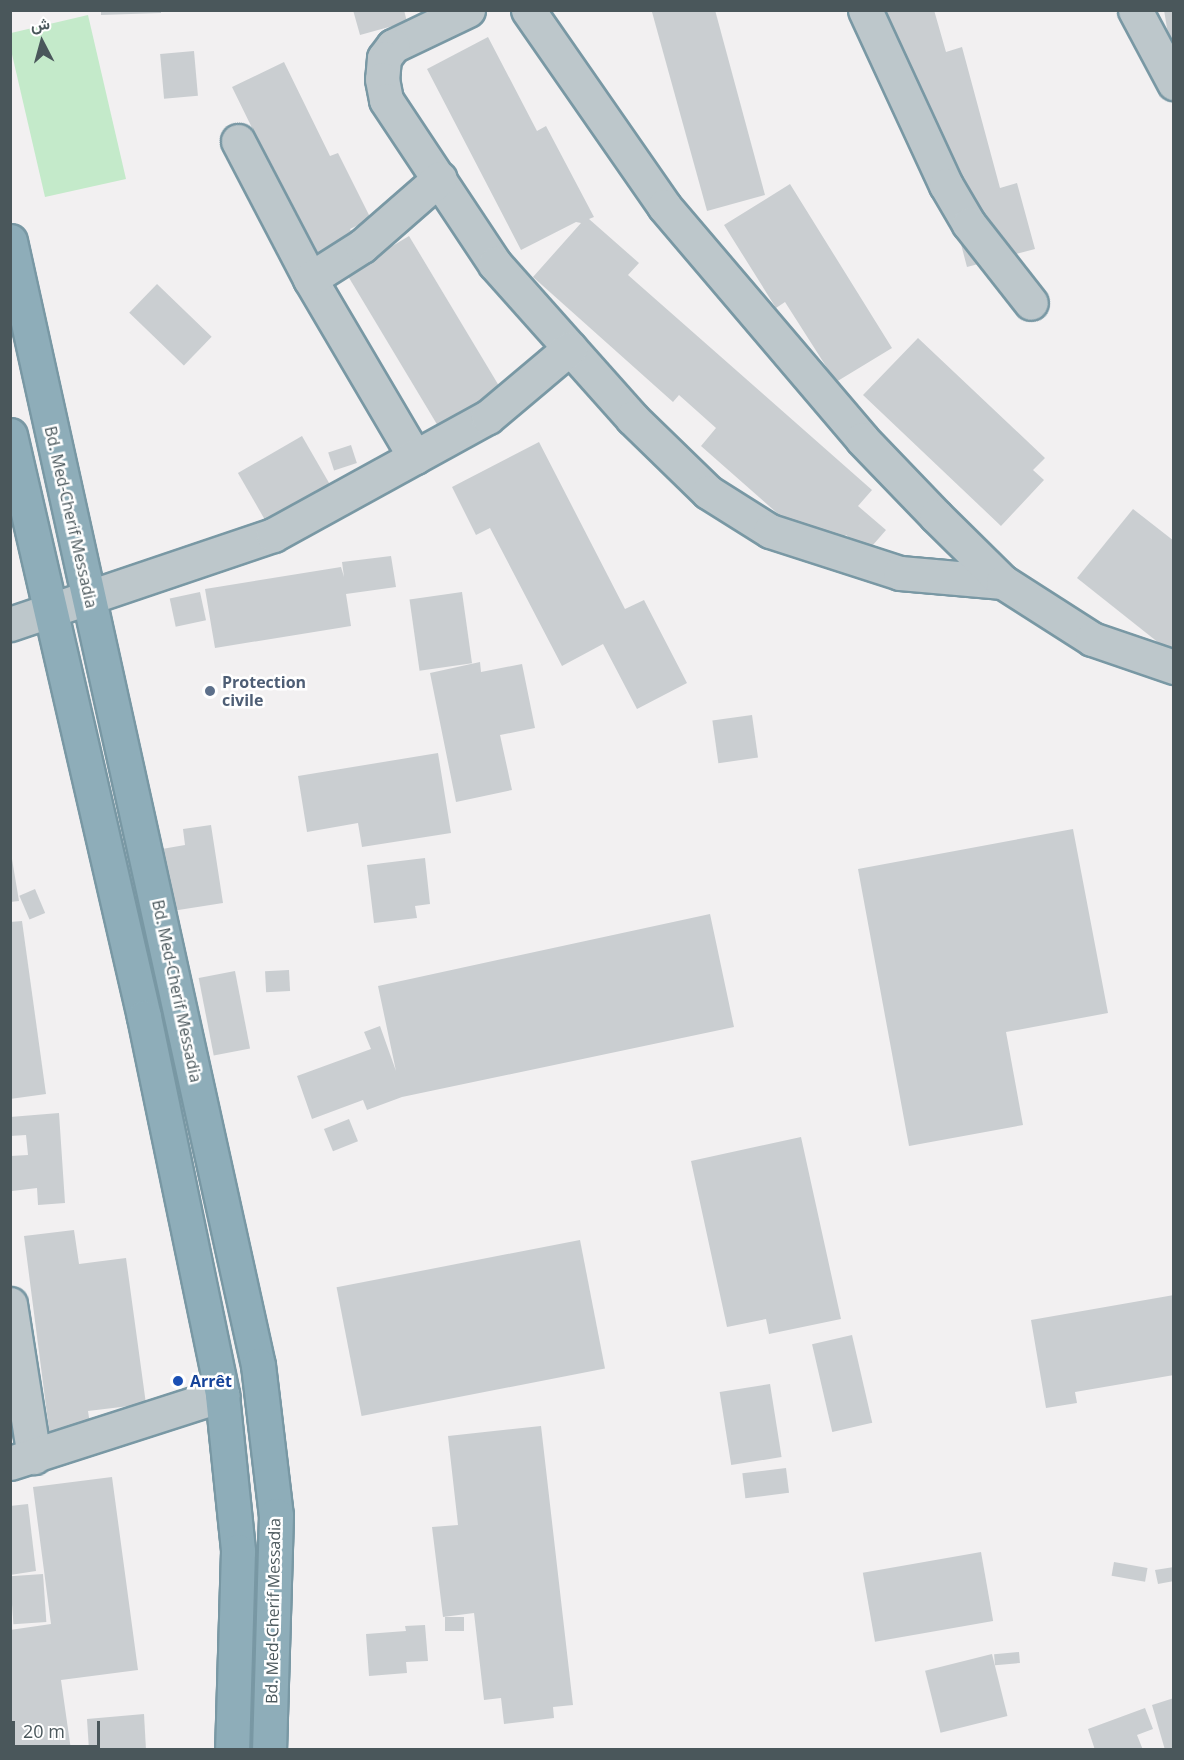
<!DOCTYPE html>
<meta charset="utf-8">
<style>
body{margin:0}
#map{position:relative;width:1184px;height:1760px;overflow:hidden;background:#f2f0f1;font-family:"Open Sans",Vazirmatn,sans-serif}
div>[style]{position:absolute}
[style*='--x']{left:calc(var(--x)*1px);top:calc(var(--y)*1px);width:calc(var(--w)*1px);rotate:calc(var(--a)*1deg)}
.green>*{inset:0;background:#c4eaca}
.building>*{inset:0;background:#caced1;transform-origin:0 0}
.roads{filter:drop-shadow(2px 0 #7998a4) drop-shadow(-2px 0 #7998a4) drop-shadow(0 2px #7998a4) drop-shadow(0 -2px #7998a4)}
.minor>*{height:33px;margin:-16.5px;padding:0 16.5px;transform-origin:16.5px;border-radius:16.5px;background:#bdc7cb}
.highway>*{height:33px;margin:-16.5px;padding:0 16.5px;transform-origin:16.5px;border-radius:16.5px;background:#8eadb9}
.dots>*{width:16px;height:16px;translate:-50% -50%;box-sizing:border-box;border:3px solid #fff;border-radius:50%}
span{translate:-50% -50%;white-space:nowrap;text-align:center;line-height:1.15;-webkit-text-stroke:5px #fff;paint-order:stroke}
.street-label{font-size:16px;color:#4a575b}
.service-label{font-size:16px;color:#4e5e75;font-weight:700}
.left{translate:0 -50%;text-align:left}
.transit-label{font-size:16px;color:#164399;font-weight:700}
.frame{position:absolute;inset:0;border:12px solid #4a575b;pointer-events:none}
.north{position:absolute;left:12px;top:12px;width:60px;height:60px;-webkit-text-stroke:4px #fff;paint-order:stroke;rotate:354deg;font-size:16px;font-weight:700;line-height:24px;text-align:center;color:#4a575b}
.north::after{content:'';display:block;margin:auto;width:21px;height:27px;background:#4a575b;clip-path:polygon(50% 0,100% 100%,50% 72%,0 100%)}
.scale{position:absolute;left:12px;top:1721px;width:88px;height:27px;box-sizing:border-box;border:3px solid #4a575b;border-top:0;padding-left:8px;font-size:18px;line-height:21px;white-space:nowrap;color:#4a575b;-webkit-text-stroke:4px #fff;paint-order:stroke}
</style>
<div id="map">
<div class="green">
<div style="clip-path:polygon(88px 15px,126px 179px,45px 197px,11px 50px,11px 33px)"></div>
</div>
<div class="building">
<div style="clip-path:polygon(101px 10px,161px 10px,161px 13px,101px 15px)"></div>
<div style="clip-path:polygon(353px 10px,404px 10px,407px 22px,360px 35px)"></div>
<div style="clip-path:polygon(660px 10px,715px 10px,765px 195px,707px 211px,652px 12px)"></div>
<div style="clip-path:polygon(875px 10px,934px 10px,946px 52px,962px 47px,1000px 188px,1017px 183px,1035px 249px,967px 267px,948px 195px)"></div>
<div style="clip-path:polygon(1164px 10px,1174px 10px,1174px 59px,1172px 59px)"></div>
<div style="clip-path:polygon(488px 37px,537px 131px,546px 126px,594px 217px,589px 219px,639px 263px,628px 275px,872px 490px,858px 506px,886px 530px,866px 553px,846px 535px,827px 557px,701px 446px,716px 428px,679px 395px,673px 402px,533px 277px,581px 223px,576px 222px,521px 250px,427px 69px)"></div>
<div style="left:194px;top:51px;width:45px;height:34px;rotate:85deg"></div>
<div style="clip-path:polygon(284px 62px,330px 156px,338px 153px,371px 219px,350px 229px,359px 246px,319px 265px,232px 87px)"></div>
<div style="clip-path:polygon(790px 184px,892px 348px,836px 382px,785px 302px,776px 308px,724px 225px)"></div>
<div style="left:409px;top:236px;width:195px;height:73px;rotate:59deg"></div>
<div style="left:157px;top:284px;width:76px;height:40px;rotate:44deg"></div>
<div style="clip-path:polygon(918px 338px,1045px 458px,1033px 470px,1044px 480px,1001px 526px,863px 395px)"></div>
<div style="left:302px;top:436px;width:64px;height:74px;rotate:60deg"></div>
<div style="clip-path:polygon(539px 442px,625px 609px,644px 600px,687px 683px,637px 709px,603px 644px,562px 666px,490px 528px,476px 535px,452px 487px)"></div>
<div style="left:351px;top:445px;width:19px;height:24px;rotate:72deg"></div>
<div style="clip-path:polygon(1133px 509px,1174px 541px,1174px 655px,1077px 578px)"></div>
<div style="clip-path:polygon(391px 556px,396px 587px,346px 594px,351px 626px,215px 648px,205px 589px,341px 567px,344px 577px,342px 562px)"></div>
<div style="left:200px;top:592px;width:29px;height:31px;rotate:78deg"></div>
<div style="left:462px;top:592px;width:72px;height:53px;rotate:82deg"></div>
<div style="clip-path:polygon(480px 662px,481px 672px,522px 664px,535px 728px,500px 735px,512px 790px,456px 802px,430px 673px)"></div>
<div style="left:752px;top:715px;width:43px;height:40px;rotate:82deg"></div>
<div style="clip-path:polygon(438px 753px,451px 833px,362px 847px,358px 823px,307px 832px,298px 776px)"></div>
<div style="clip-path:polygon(211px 825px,223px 903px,172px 911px,162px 849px,185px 845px,183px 829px)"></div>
<div style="clip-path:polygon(1073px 829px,1108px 1013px,1006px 1032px,1023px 1125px,909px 1146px,858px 869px)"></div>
<div style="clip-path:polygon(10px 847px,19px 901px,10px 902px)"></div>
<div style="clip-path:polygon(425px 858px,430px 904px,415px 906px,417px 918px,374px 923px,367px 865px)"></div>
<div style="left:35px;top:889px;width:26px;height:17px;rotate:67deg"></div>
<div style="clip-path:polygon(710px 914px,734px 1027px,402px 1097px,367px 1110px,363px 1100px,312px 1119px,297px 1076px,371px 1049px,364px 1032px,380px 1026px,396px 1071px,378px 986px)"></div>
<div style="clip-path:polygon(22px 921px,46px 1094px,10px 1099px,10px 922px)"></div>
<div style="left:289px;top:970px;width:21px;height:24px;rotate:87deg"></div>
<div style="left:235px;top:971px;width:79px;height:37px;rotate:79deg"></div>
<div style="clip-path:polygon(59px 1113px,65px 1203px,38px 1205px,37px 1188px,12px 1191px,10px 1156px,28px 1155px,26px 1135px,10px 1136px,10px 1117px)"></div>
<div style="left:349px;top:1119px;width:24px;height:27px;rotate:68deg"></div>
<div style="clip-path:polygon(801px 1137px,841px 1319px,769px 1334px,766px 1319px,727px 1327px,691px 1161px)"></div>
<div style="clip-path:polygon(74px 1230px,79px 1264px,126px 1258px,146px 1404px,88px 1411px,91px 1431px,50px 1437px,24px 1236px)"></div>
<div style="left:580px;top:1240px;width:131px;height:248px;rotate:79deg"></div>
<div style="clip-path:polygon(1174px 1295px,1174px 1375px,1075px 1392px,1077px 1403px,1046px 1408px,1031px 1320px)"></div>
<div style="left:852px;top:1335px;width:90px;height:41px;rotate:77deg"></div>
<div style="left:770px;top:1384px;width:74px;height:51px;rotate:81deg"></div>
<div style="clip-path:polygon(541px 1426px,573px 1705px,553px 1707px,554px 1718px,504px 1724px,501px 1698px,484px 1700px,474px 1613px,443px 1617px,432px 1527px,458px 1525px,448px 1436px)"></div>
<div style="left:786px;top:1468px;width:25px;height:44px;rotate:83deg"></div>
<div style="clip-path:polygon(112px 1477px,138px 1670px,61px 1680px,71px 1750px,10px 1750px,10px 1630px,51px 1624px,33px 1487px)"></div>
<div style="clip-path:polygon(28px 1504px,36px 1571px,10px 1575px,10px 1506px)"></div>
<div style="left:981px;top:1552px;width:70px;height:120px;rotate:80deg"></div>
<div style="left:1114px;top:1562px;width:34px;height:14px;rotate:10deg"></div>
<div style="clip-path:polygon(1174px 1567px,1174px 1581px,1158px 1584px,1155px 1570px)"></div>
<div style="left:43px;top:1574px;width:48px;height:33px;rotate:86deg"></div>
<div style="left:445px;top:1617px;width:19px;height:14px"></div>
<div style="clip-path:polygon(425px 1625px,428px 1661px,406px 1662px,407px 1673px,369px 1676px,366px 1634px,406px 1631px,405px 1626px)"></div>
<div style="left:1019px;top:1652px;width:11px;height:25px;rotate:85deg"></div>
<div style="left:992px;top:1654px;width:64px;height:69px;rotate:76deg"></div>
<div style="clip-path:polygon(1174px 1698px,1174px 1750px,1165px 1750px,1152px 1705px)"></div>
<div style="clip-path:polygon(1145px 1708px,1153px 1729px,1137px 1735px,1143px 1750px,1095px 1750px,1088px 1729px)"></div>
<div style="clip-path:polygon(144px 1714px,146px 1750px,89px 1750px,87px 1719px)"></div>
</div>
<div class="roads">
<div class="minor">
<div style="--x:468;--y:10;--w:83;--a:154.4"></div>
<div style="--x:393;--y:46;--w:15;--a:127"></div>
<div style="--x:384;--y:58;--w:21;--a:95"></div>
<div style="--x:382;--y:79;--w:21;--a:79"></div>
<div style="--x:386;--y:100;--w:197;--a:56.4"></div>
<div style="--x:495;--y:264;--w:206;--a:48.3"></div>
<div style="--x:632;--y:418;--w:106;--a:44.2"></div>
<div style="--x:708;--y:492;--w:73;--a:32.2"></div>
<div style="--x:770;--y:531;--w:137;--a:17.9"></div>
<div style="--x:900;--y:573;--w:103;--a:5"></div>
<div style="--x:528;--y:10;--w:239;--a:55.2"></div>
<div style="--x:664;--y:206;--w:306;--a:49.6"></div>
<div style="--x:862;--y:439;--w:107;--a:46.1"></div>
<div style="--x:936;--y:516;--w:94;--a:44.6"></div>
<div style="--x:1003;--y:582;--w:106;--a:32.6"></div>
<div style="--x:1092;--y:639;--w:87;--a:18.9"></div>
<div style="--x:865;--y:10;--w:193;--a:65.2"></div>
<div style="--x:946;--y:185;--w:45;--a:59.5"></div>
<div style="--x:969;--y:224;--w:100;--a:51.9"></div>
<div style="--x:1135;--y:10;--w:83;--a:61.9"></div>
<div style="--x:238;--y:141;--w:156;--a:62.4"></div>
<div style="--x:310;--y:279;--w:207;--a:59.5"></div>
<div style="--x:310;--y:279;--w:62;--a:-32.4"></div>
<div style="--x:362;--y:246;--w:103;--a:-41.1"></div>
<div style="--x:10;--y:624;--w:278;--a:-18.7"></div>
<div style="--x:273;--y:535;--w:245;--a:-28.8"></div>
<div style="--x:488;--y:417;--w:107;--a:-40.1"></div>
<div style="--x:10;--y:1304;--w:155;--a:81.1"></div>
<div style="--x:10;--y:1463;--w:223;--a:-17.8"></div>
</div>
<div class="highway">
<div style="--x:10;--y:241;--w:1151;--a:77.56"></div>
<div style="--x:258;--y:1365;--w:151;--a:83.2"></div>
<div style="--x:276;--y:1515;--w:235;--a:91.7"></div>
<div style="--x:10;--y:435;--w:597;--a:77.03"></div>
<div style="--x:144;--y:1017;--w:386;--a:78.3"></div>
<div style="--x:222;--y:1395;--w:157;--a:84.1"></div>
<div style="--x:238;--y:1551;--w:199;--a:91.7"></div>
</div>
</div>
<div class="dots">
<div style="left:210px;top:691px;background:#5c6f8a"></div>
<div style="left:178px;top:1381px;background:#1a4fb4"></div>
</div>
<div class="street-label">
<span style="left:71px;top:517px;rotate:77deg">Bd. Med-Cherif Messadia</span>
<span style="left:177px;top:991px;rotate:78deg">Bd. Med-Cherif Messadia</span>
<span style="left:273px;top:1611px;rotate:-89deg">Bd. Med-Cherif Messadia</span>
</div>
<div class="service-label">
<span class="left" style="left:222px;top:691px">Protection<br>civile</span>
</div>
<div class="transit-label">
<span class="left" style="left:190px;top:1381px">Arrêt</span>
</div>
<div class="frame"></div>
<div class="north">ش</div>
<div class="scale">20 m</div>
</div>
